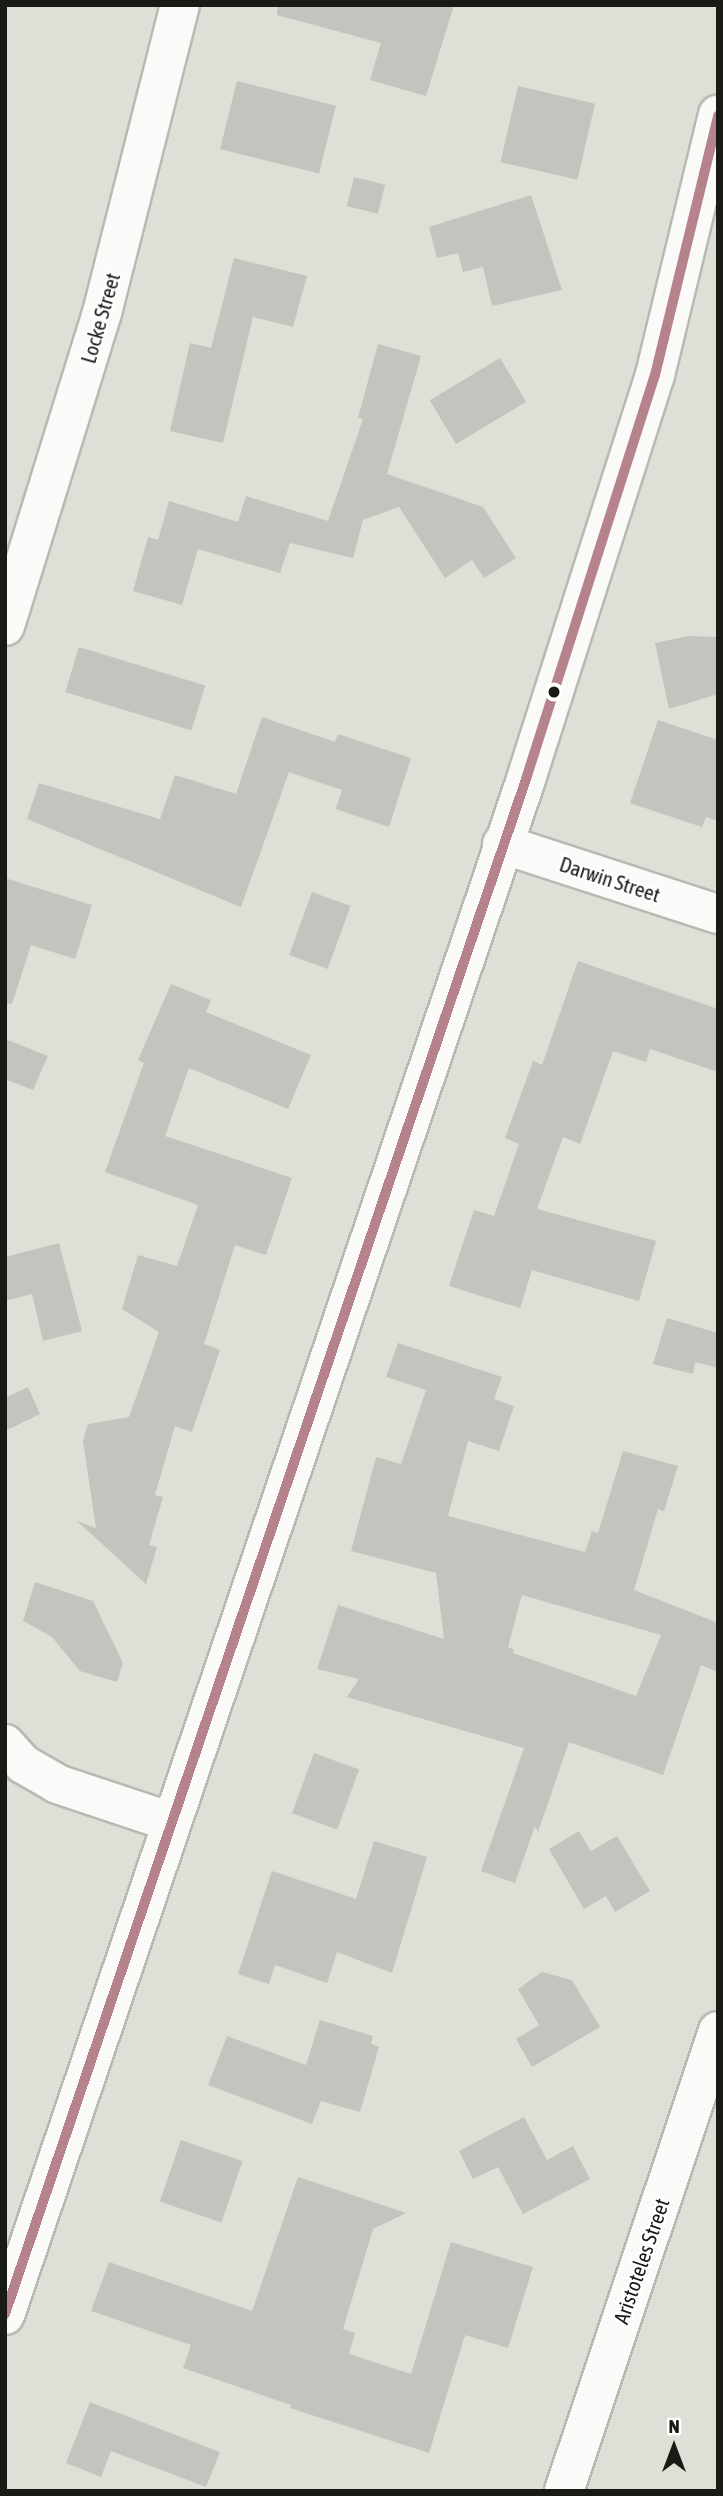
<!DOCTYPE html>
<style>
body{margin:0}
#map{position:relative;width:723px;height:2496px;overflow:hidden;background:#dde0d7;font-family:"Asap Condensed",sans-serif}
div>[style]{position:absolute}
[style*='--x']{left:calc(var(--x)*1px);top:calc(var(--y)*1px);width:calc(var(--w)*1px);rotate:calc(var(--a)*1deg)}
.building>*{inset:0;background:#c2c4bd;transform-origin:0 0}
.roads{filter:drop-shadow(2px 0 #b7bab3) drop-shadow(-2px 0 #b7bab3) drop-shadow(0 2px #b7bab3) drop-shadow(0 -2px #b7bab3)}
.minor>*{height:38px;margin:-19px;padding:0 19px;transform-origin:19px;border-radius:19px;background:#fafaf9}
.tertiary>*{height:38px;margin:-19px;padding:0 19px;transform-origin:19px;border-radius:19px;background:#fafaf9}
.bus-1>*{height:10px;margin:-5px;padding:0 5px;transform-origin:5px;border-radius:5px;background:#b6828b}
.dots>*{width:19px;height:19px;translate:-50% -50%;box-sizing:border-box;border:4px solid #fff;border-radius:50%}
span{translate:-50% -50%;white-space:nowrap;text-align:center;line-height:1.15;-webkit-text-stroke:5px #fff;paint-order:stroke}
.street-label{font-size:21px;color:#181a14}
.frame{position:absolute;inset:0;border:7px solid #181a14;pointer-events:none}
.north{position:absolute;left:639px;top:2412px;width:70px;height:70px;-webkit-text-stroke:5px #fff;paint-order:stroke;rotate:0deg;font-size:19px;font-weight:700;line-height:28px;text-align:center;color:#181a14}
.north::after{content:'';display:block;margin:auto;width:24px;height:32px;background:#181a14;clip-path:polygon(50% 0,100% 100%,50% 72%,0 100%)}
</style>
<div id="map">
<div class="building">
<div style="clip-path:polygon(278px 5px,454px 5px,426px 96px,370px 80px,381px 43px,277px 15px)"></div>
<div style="left:237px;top:81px;width:102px;height:70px;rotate:14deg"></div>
<div style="left:518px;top:86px;width:79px;height:78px;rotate:13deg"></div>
<div style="left:354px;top:177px;width:32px;height:30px;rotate:14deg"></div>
<div style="clip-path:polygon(531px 195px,562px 290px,492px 306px,483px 267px,463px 272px,458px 253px,437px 258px,429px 227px)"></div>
<div style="clip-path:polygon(234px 258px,307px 276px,293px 327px,253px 317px,223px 443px,170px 431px,190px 343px,211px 348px)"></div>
<div style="clip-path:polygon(378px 344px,421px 356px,387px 474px,483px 507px,516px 558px,484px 578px,472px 560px,445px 578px,399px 507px,363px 520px,353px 558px,290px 543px,280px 573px,198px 549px,182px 605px,133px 591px,148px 537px,158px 540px,169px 501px,238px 522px,246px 496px,328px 521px,363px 419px,358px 418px)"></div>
<div style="left:500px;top:358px;width:51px;height:82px;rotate:59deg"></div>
<div style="clip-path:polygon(688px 636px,718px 637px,718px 694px,669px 709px,655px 643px)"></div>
<div style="left:79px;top:647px;width:132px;height:47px;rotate:17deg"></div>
<div style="clip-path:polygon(262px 717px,335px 742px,338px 734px,411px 758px,389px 827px,336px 809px,342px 790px,289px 772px,241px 907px,27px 819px,39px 783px,160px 819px,175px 775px,236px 794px)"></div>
<div style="clip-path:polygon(658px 720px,718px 740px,718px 821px,706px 817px,702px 827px,630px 803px)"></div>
<div style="clip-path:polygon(5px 878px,92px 905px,75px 959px,31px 945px,12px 1004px,5px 1003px)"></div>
<div style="left:312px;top:892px;width:41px;height:67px;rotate:20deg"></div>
<div style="clip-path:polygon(578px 961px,718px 1009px,718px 1072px,650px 1049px,646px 1062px,613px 1051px,580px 1144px,563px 1137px,537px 1209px,656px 1241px,639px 1301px,532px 1270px,520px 1308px,449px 1286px,474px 1210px,494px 1216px,519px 1144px,505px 1138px,533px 1061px,542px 1065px)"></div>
<div style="clip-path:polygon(171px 984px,211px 1000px,206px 1012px,311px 1055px,288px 1109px,189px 1068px,165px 1136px,292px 1178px,266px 1255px,235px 1245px,204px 1344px,220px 1350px,192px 1432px,175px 1426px,155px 1495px,163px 1497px,149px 1545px,157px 1547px,146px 1584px,77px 1521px,96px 1528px,83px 1441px,88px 1424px,129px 1417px,159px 1332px,122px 1309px,138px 1255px,177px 1266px,198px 1205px,105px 1172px,144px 1063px,138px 1060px)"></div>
<div style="clip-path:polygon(5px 1039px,48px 1056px,33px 1090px,5px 1079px)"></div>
<div style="clip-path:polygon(59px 1243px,82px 1331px,43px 1341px,32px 1294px,5px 1301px,5px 1257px)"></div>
<div style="clip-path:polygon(667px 1318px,718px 1333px,718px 1368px,695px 1362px,693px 1374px,653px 1364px)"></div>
<div style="clip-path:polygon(evenodd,398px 1343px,502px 1377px,494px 1399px,514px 1406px,499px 1451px,468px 1441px,448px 1516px,585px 1552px,592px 1531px,598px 1533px,623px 1451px,678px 1466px,664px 1511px,658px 1509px,634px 1590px,718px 1623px,718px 1672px,701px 1665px,663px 1775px,569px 1742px,538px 1832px,535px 1826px,515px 1883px,481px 1871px,524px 1748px,347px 1697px,359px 1679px,317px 1669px,338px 1605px,444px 1639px,436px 1573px,351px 1551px,376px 1457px,401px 1464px,426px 1390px,386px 1377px,398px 1343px,522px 1595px,661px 1635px,636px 1696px,513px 1653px,514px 1650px,508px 1647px,522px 1595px)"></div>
<div style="clip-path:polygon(28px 1387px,40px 1414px,5px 1431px,5px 1398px)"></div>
<div style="clip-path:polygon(35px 1582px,93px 1601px,123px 1663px,117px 1682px,80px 1671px,52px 1637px,23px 1621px)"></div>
<div style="left:314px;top:1753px;width:48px;height:64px;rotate:20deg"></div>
<div style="clip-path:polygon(579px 1831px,591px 1851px,617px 1836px,650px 1891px,615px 1912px,606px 1896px,584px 1909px,549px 1849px)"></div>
<div style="clip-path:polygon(374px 1841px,427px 1857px,392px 1973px,337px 1952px,327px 1983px,275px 1965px,269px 1984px,238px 1974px,272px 1871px,356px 1899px)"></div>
<div style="clip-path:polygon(542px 1972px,572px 1980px,600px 2027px,532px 2067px,516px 2039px,539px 2025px,518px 1989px)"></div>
<div style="clip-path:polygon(320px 2020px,373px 2036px,371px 2044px,379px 2047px,360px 2112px,321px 2101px,312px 2124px,208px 2085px,227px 2036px,306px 2065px)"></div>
<div style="clip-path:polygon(524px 2117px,547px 2160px,573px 2146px,590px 2179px,523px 2214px,498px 2167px,473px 2179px,459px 2151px)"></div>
<div style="left:181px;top:2140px;width:65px;height:65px;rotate:19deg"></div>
<div style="clip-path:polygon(298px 2177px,406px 2213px,373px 2229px,343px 2329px,355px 2333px,349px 2354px,411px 2374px,451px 2242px,533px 2267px,508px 2348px,465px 2335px,429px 2453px,290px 2408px,291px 2405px,183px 2368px,191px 2345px,91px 2311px,109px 2262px,252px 2311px)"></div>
<div style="clip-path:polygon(90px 2402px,220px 2452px,206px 2487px,111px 2451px,101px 2477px,66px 2463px)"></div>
</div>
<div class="roads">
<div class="minor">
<div style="--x:5;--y:626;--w:328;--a:-72.8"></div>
<div style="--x:102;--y:313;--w:318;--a:-75.8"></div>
<div style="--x:502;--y:844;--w:227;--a:18"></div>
<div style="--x:5;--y:1744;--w:27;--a:48"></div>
<div style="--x:23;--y:1764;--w:39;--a:30"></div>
<div style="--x:57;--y:1784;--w:120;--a:18.4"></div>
<div style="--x:564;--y:2491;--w:485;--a:-71.5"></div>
</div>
<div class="tertiary">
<div style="--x:5;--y:2315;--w:1622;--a:-71.26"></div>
<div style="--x:526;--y:779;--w:424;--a:-72.3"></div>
<div style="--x:655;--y:375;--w:268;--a:-76.4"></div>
</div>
</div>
<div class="bus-1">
<div style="--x:5;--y:2314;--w:1621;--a:-71.25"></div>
<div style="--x:526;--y:779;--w:424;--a:-72.3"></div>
<div style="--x:655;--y:375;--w:267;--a:-76.3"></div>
</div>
<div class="dots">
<div style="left:554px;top:692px;background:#181a14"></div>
</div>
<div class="street-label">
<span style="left:100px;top:318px;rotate:-74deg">Locke Street</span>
<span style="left:610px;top:879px;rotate:18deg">Darwin Street</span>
<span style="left:641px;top:2261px;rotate:-71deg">Aristoteles Street</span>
</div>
<div class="frame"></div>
<div class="north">N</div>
</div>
